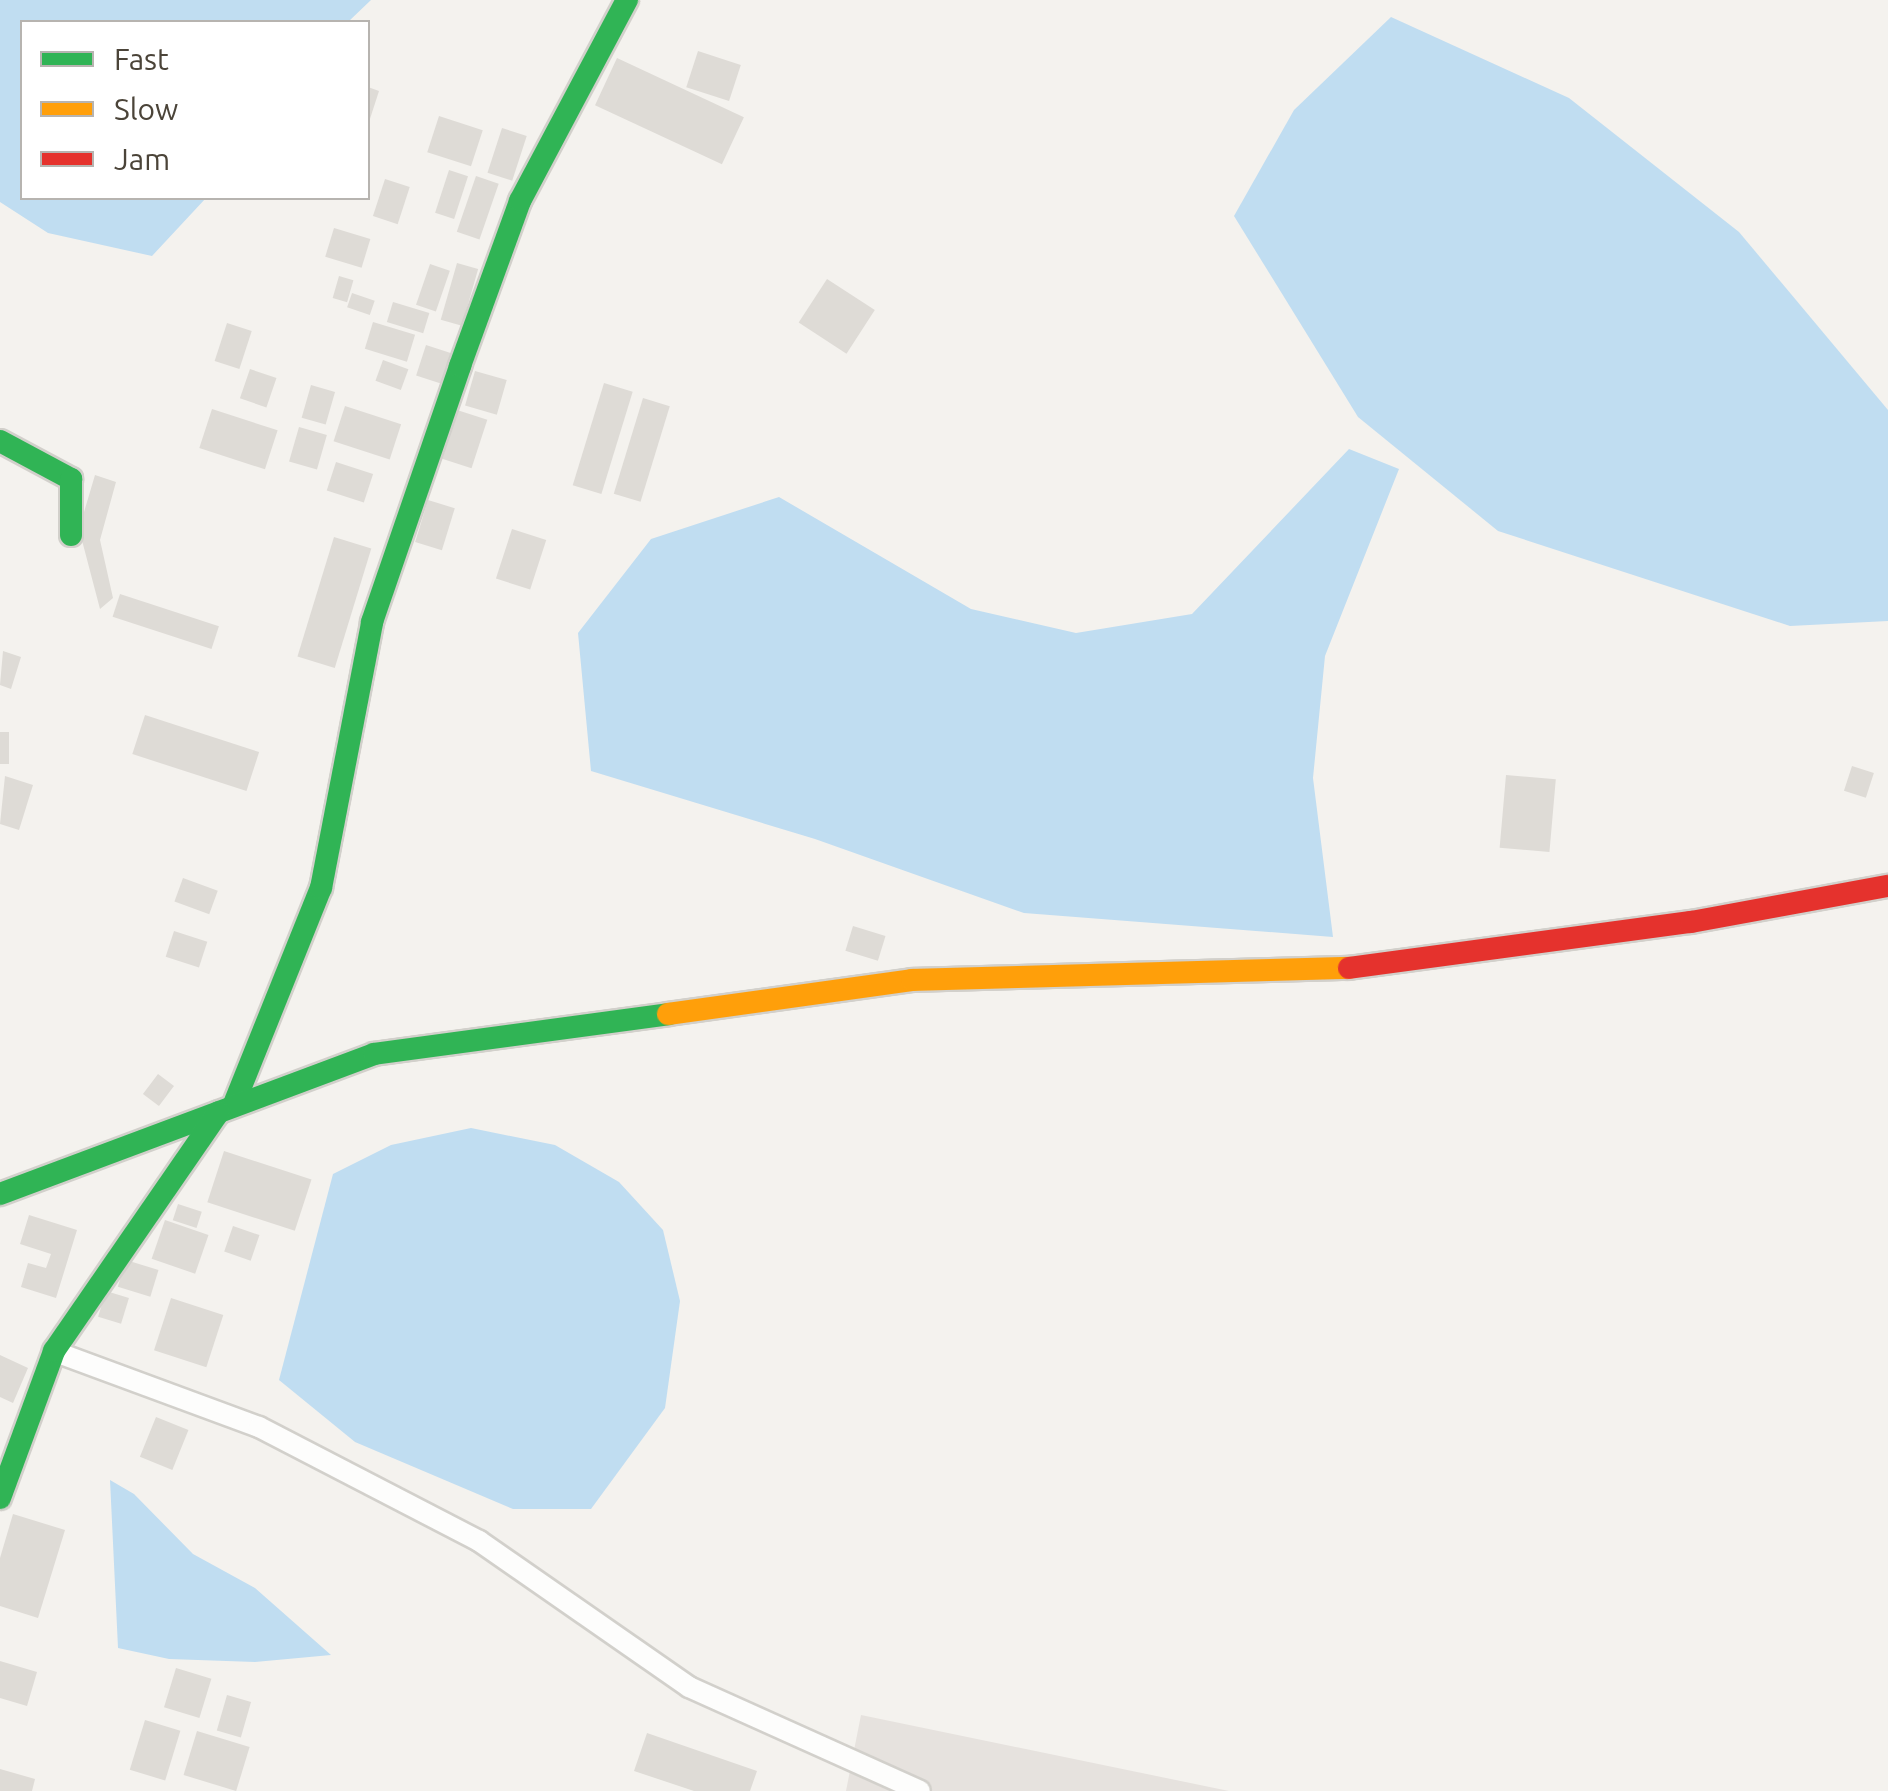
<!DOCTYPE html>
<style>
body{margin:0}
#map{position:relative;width:1888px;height:1791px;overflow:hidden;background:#f4f2ee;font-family:Ubuntu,sans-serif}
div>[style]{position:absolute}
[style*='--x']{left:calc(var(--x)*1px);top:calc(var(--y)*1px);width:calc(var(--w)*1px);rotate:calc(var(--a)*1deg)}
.industrial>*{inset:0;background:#e6e2de}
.water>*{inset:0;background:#c0ddf1}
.building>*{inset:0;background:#dedbd6;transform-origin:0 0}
.roads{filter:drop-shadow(2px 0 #d2d0cb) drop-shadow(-2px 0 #d2d0cb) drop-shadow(0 2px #d2d0cb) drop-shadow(0 -2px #d2d0cb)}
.lane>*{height:20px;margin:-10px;padding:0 10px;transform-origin:10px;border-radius:10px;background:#fdfdfc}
.fast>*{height:22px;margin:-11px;padding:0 11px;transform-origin:11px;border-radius:11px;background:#30b455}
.slow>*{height:22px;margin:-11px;padding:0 11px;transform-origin:11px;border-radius:11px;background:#ff9f0a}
.jam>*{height:22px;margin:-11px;padding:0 11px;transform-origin:11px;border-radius:11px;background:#e5322d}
span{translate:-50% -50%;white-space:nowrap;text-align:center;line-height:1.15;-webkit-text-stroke:10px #fff;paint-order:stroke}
.legend{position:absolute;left:20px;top:20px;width:350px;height:180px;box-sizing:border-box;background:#fff;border:2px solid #b7b4b0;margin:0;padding:12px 18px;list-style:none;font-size:30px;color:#4b4439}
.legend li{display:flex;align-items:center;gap:20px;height:50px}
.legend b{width:50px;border:2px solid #b7b4b0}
</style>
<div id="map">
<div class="industrial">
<div style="clip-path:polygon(861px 1715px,1229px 1791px,846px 1791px)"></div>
</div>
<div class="water">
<div style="clip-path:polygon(0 0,371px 0,348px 22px,22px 22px,22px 198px,206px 198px,152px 256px,48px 233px,0 202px)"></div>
<div style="clip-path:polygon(1391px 17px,1569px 98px,1739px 232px,1888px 410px,1888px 621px,1790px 626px,1498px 531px,1358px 417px,1234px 216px,1294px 110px)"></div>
<div style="clip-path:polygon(1349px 449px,1399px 469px,1325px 656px,1313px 778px,1333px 937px,1024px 913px,815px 839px,591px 771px,578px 633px,651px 539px,779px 497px,971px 609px,1076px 633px,1192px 614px)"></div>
<div style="clip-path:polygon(471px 1128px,555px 1145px,619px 1182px,663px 1230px,680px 1301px,665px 1408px,591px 1509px,513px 1509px,355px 1442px,279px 1380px,333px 1174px,391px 1145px)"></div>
<div style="clip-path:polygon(110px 1480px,134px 1494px,193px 1554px,255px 1588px,331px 1655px,255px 1662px,169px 1659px,118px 1648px)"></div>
</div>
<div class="building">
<div style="left:698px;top:51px;width:45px;height:38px;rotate:18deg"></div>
<div style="left:617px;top:58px;width:140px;height:52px;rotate:25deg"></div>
<div style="clip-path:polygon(368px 87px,379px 91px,368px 125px)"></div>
<div style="left:439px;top:116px;width:46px;height:38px;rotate:18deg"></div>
<div style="left:502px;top:128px;width:26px;height:47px;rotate:18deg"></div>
<div style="left:449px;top:170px;width:20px;height:45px;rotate:18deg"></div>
<div style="left:476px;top:176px;width:24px;height:59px;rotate:19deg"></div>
<div style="left:385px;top:179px;width:26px;height:39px;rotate:18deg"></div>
<div style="left:334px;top:228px;width:38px;height:30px;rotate:17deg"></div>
<div style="left:457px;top:263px;width:22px;height:59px;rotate:16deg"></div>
<div style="left:430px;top:264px;width:21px;height:43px;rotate:19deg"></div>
<div style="left:339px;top:276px;width:15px;height:23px;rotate:16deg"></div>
<div style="left:827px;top:279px;width:57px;height:52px;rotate:33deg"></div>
<div style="left:352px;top:293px;width:24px;height:15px;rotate:19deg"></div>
<div style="left:393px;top:302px;width:38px;height:21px;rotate:17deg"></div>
<div style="left:373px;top:322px;width:44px;height:28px;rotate:17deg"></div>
<div style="left:227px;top:323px;width:26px;height:40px;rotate:18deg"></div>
<div style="left:426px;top:345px;width:38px;height:32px;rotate:18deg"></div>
<div style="left:383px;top:360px;width:27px;height:22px;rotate:20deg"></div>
<div style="left:250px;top:369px;width:28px;height:31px;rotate:19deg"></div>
<div style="left:475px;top:371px;width:33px;height:36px;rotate:16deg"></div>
<div style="left:604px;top:383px;width:30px;height:107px;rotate:17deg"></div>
<div style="left:311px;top:385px;width:25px;height:34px;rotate:16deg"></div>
<div style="left:643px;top:398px;width:28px;height:100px;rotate:17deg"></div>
<div style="left:345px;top:406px;width:59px;height:37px;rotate:18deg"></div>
<div style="left:212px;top:409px;width:69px;height:41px;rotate:18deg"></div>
<div style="left:454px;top:409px;width:35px;height:51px;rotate:18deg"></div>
<div style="left:299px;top:427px;width:29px;height:36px;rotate:16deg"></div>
<div style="left:336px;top:462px;width:39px;height:30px;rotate:18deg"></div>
<div style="clip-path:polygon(95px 475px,116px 482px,100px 540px,113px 598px,100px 609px,79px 529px)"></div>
<div style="left:428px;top:500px;width:28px;height:44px;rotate:17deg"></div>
<div style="left:512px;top:529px;width:36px;height:52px;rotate:18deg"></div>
<div style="left:334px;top:537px;width:39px;height:125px;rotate:17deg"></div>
<div style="left:120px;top:594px;width:104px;height:24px;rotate:18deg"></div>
<div style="clip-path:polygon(3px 651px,21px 657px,11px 689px,0 685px)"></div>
<div style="left:145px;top:715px;width:120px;height:41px;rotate:18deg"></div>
<div style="left:0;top:732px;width:9px;height:32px"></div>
<div style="left:1852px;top:766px;width:23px;height:26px;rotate:18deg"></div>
<div style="left:1506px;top:775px;width:50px;height:73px;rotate:5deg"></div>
<div style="clip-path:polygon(5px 776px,33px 785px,19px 830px,0 824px)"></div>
<div style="left:183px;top:878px;width:37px;height:25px;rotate:20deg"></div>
<div style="left:853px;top:926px;width:34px;height:26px;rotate:17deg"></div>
<div style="left:174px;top:931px;width:35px;height:27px;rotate:18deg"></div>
<div style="left:158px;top:1074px;width:20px;height:25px;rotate:37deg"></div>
<div style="left:224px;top:1151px;width:92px;height:54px;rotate:18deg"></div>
<div style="left:178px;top:1204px;width:25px;height:17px;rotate:18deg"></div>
<div style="clip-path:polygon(29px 1215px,77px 1230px,56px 1298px,21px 1287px,28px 1263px,46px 1268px,51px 1254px,20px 1244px)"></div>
<div style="left:165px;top:1220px;width:46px;height:41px;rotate:19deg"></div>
<div style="left:233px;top:1226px;width:28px;height:27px;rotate:19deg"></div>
<div style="left:126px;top:1260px;width:34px;height:28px;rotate:17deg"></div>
<div style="left:106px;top:1291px;width:24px;height:27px;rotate:17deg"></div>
<div style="left:171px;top:1298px;width:55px;height:55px;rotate:18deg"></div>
<div style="clip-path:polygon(0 1355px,28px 1368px,13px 1403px,0 1397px)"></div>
<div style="left:156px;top:1417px;width:35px;height:43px;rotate:22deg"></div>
<div style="clip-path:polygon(13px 1514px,65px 1530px,38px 1618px,0 1606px,0 1558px)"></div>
<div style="clip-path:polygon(0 1661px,37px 1672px,27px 1706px,0 1698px)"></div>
<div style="left:176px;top:1668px;width:37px;height:41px;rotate:17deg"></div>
<div style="left:227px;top:1695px;width:25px;height:37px;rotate:16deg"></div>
<div style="left:145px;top:1720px;width:37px;height:52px;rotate:17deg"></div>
<div style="left:197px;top:1731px;width:55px;height:46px;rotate:17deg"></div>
<div style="clip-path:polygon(647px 1733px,757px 1771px,750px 1791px,694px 1791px,634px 1771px)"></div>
<div style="clip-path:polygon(0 1769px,35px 1779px,32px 1791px,0 1791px)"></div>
</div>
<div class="roads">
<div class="lane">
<div style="--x:56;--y:1352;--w:216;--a:20.3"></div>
<div style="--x:259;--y:1427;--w:248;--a:27.4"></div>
<div style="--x:479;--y:1541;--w:256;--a:34.8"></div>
<div style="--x:689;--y:1687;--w:253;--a:24.2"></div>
</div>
<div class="fast">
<div style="--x:0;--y:441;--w:81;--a:28.2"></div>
<div style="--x:71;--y:479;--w:56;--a:90"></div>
<div style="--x:234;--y:1104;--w:233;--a:-68.1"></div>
<div style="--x:321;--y:888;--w:271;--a:-79.1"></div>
<div style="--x:372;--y:622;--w:271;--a:-71"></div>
<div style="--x:460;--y:366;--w:176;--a:-70"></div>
<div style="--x:520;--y:201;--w:228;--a:-62"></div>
<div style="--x:0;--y:1194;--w:399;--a:-20.5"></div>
<div style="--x:374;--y:1054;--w:297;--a:-7.7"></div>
<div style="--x:0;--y:1498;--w:157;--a:-69.8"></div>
<div style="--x:54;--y:1351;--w:290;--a:-55.4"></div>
</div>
<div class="slow">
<div style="--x:668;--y:1014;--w:246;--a:-7.9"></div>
<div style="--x:912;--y:980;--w:437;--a:-1.6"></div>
</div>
<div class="jam">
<div style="--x:1349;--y:968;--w:345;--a:-7.7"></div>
<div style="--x:1691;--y:922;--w:200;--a:-10.4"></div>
</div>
</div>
<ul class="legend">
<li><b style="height:12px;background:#30b455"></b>Fast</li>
<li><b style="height:12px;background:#ff9f0a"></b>Slow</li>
<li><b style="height:12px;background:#e5322d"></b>Jam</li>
</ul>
</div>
